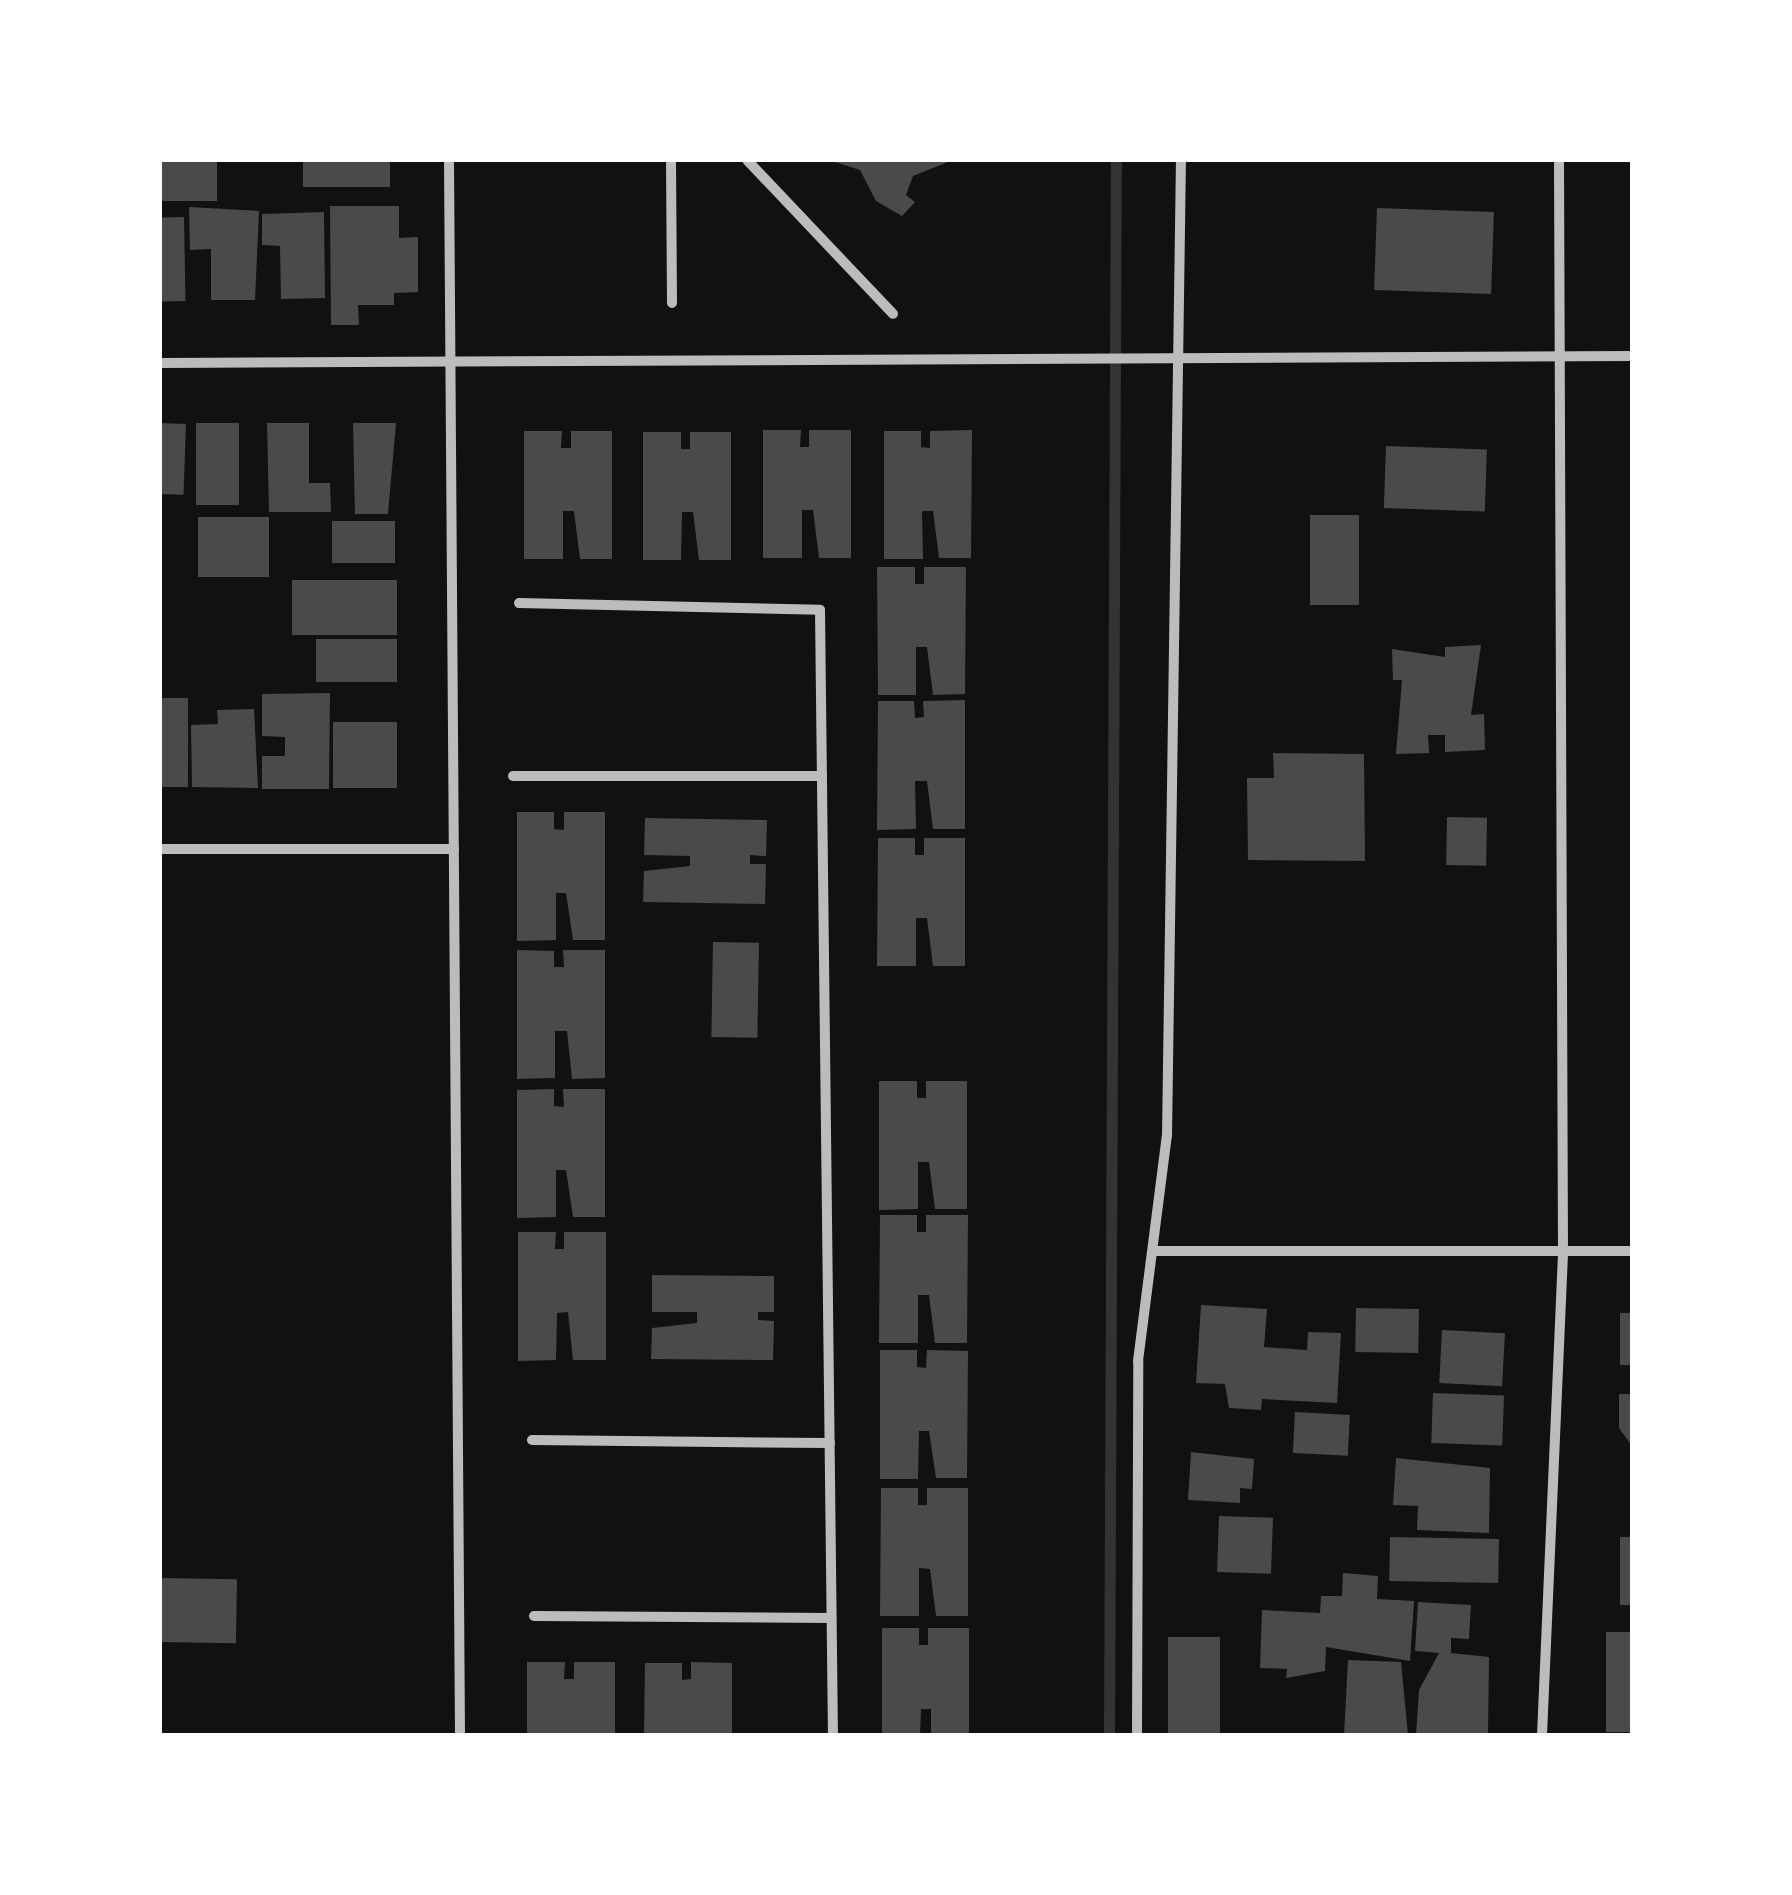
<!DOCTYPE html>
<style>
body{margin:0}
#map{position:relative;width:1792px;height:1895px;overflow:hidden;background:#111;font-family:Ubuntu,sans-serif}
div>[style]{position:absolute}
[style*='--x']{left:calc(var(--x)*1px);top:calc(var(--y)*1px);width:calc(var(--w)*1px);rotate:calc(var(--a)*1deg)}
.stream>*{height:11px;margin:-5.5px;padding:0 5.5px;transform-origin:5.5px;border-radius:5.5px;background:#333}
.building>*{inset:0;background:#4a4a4a;transform-origin:0 0}
.minor>*{height:10px;margin:-5px;padding:0 5px;transform-origin:5px;border-radius:5px;background:#bcbcbc}
span{translate:-50% -50%;white-space:nowrap;text-align:center;line-height:1.15;-webkit-text-stroke:8px #fff;paint-order:stroke}
.frame{position:absolute;inset:0;border:162px solid #fff;pointer-events:none}
</style>
<div id="map">
<div class="stream">
<div style="--x:1109;--y:1735;--w:1575;--a:-89.75"></div>
</div>
<div class="building">
<div style="left:217px;top:160px;width:41px;height:56px;rotate:90deg"></div>
<div style="left:303px;top:160px;width:87px;height:27px"></div>
<div style="clip-path:polygon(829px 160px,953px 160px,913px 176px,906px 195px,915px 202px,902px 216px,876px 201px,860px 170px)"></div>
<div style="clip-path:polygon(330px 206px,399px 206px,399px 238px,418px 237px,418px 292px,394px 293px,394px 305px,358px 305px,359px 325px,331px 325px)"></div>
<div style="clip-path:polygon(189px 207px,259px 211px,255px 300px,211px 300px,211px 249px,190px 250px)"></div>
<div style="left:1377px;top:208px;width:117px;height:82px;rotate:2deg"></div>
<div style="clip-path:polygon(324px 212px,325px 298px,281px 299px,280px 246px,262px 245px,262px 214px)"></div>
<div style="left:184px;top:217px;width:84px;height:24px;rotate:89deg"></div>
<div style="left:160px;top:423px;width:26px;height:71px;rotate:2deg"></div>
<div style="left:196px;top:423px;width:43px;height:82px"></div>
<div style="clip-path:polygon(267px 423px,309px 423px,309px 483px,330px 483px,331px 512px,269px 512px)"></div>
<div style="clip-path:polygon(353px 423px,396px 423px,388px 514px,355px 514px)"></div>
<div style="clip-path:polygon(763px 430px,801px 430px,800px 447px,809px 447px,809px 430px,851px 430px,851px 558px,819px 558px,813px 510px,802px 510px,802px 558px,763px 558px)"></div>
<div style="clip-path:polygon(972px 430px,971px 558px,939px 558px,933px 511px,922px 511px,923px 559px,884px 559px,884px 431px,921px 431px,921px 447px,930px 448px,930px 431px)"></div>
<div style="clip-path:polygon(524px 431px,562px 431px,561px 448px,571px 448px,571px 431px,612px 431px,612px 559px,580px 559px,574px 511px,563px 511px,563px 559px,524px 559px)"></div>
<div style="clip-path:polygon(643px 432px,681px 432px,681px 449px,690px 449px,690px 432px,731px 432px,731px 560px,699px 560px,693px 512px,682px 512px,681px 560px,643px 560px)"></div>
<div style="left:1386px;top:446px;width:101px;height:62px;rotate:2deg"></div>
<div style="left:1310px;top:515px;width:49px;height:90px"></div>
<div style="left:198px;top:517px;width:71px;height:60px"></div>
<div style="left:395px;top:521px;width:42px;height:63px;rotate:90deg"></div>
<div style="clip-path:polygon(877px 567px,915px 567px,915px 584px,924px 584px,924px 567px,966px 567px,965px 694px,933px 695px,927px 647px,916px 647px,916px 695px,878px 695px)"></div>
<div style="left:292px;top:580px;width:105px;height:55px"></div>
<div style="left:397px;top:639px;width:43px;height:81px;rotate:90deg"></div>
<div style="clip-path:polygon(1481px 645px,1471px 715px,1484px 714px,1485px 750px,1445px 752px,1445px 735px,1428px 735px,1429px 753px,1396px 754px,1402px 680px,1393px 680px,1392px 649px,1445px 657px,1445px 647px)"></div>
<div style="clip-path:polygon(330px 693px,329px 789px,262px 789px,262px 756px,285px 756px,285px 737px,262px 736px,262px 694px)"></div>
<div style="left:160px;top:698px;width:28px;height:89px"></div>
<div style="clip-path:polygon(965px 700px,965px 829px,933px 829px,927px 781px,915px 781px,916px 829px,877px 830px,878px 701px,914px 701px,915px 718px,924px 717px,923px 701px)"></div>
<div style="clip-path:polygon(254px 709px,258px 788px,192px 787px,191px 725px,218px 724px,217px 710px)"></div>
<div style="left:397px;top:722px;width:66px;height:64px;rotate:90deg"></div>
<div style="clip-path:polygon(1273px 753px,1364px 754px,1365px 861px,1248px 860px,1247px 778px,1274px 778px)"></div>
<div style="clip-path:polygon(517px 812px,554px 812px,554px 829px,564px 830px,564px 812px,605px 812px,605px 940px,573px 940px,566px 893px,556px 893px,556px 940px,517px 941px)"></div>
<div style="left:1447px;top:817px;width:40px;height:48px;rotate:1deg"></div>
<div style="clip-path:polygon(645px 818px,767px 820px,766px 856px,750px 855px,750px 864px,766px 864px,765px 904px,643px 902px,644px 871px,690px 866px,690px 856px,644px 855px)"></div>
<div style="clip-path:polygon(878px 838px,915px 838px,915px 855px,924px 855px,924px 838px,965px 838px,965px 966px,933px 966px,927px 918px,916px 918px,916px 966px,877px 966px)"></div>
<div style="left:713px;top:942px;width:46px;height:95px;rotate:1deg"></div>
<div style="clip-path:polygon(517px 950px,554px 951px,554px 967px,564px 967px,563px 950px,605px 950px,605px 1078px,572px 1079px,567px 1031px,555px 1031px,555px 1078px,517px 1079px)"></div>
<div style="clip-path:polygon(879px 1081px,917px 1081px,917px 1098px,926px 1098px,926px 1081px,967px 1081px,967px 1209px,935px 1209px,929px 1162px,918px 1162px,918px 1209px,879px 1210px)"></div>
<div style="clip-path:polygon(554px 1089px,554px 1106px,564px 1107px,563px 1089px,605px 1089px,605px 1217px,573px 1217px,566px 1170px,556px 1170px,556px 1217px,517px 1218px,517px 1090px)"></div>
<div style="clip-path:polygon(880px 1215px,917px 1215px,917px 1232px,926px 1232px,926px 1215px,968px 1215px,967px 1343px,935px 1343px,929px 1295px,918px 1295px,918px 1343px,879px 1343px)"></div>
<div style="clip-path:polygon(518px 1232px,556px 1232px,555px 1249px,564px 1249px,564px 1232px,606px 1232px,606px 1360px,573px 1360px,568px 1312px,557px 1313px,556px 1360px,518px 1361px)"></div>
<div style="clip-path:polygon(652px 1275px,774px 1276px,774px 1312px,758px 1312px,758px 1320px,774px 1321px,773px 1360px,651px 1359px,652px 1328px,697px 1323px,697px 1312px,652px 1312px)"></div>
<div style="clip-path:polygon(1201px 1305px,1267px 1309px,1264px 1347px,1307px 1350px,1308px 1332px,1341px 1333px,1337px 1403px,1262px 1399px,1261px 1410px,1229px 1408px,1225px 1384px,1196px 1383px)"></div>
<div style="left:1356px;top:1308px;width:63px;height:44px;rotate:1deg"></div>
<div style="left:1620px;top:1313px;width:12px;height:52px"></div>
<div style="left:1442px;top:1330px;width:63px;height:53px;rotate:3deg"></div>
<div style="clip-path:polygon(880px 1350px,917px 1350px,917px 1367px,926px 1368px,927px 1350px,968px 1351px,967px 1478px,936px 1478px,929px 1431px,919px 1431px,918px 1479px,880px 1479px)"></div>
<div style="left:1433px;top:1393px;width:71px;height:50px;rotate:2deg"></div>
<div style="clip-path:polygon(1619px 1394px,1632px 1394px,1632px 1446px,1619px 1428px)"></div>
<div style="left:1295px;top:1412px;width:55px;height:41px;rotate:3deg"></div>
<div style="clip-path:polygon(1191px 1452px,1254px 1459px,1252px 1489px,1240px 1488px,1240px 1503px,1188px 1500px)"></div>
<div style="clip-path:polygon(1396px 1458px,1490px 1468px,1489px 1533px,1417px 1530px,1418px 1506px,1393px 1505px)"></div>
<div style="clip-path:polygon(881px 1488px,918px 1488px,918px 1505px,927px 1505px,927px 1488px,968px 1488px,968px 1616px,936px 1616px,930px 1569px,919px 1568px,919px 1616px,880px 1616px)"></div>
<div style="left:1219px;top:1516px;width:54px;height:56px;rotate:2deg"></div>
<div style="left:1390px;top:1537px;width:109px;height:44px;rotate:1deg"></div>
<div style="left:1620px;top:1537px;width:12px;height:68px"></div>
<div style="clip-path:polygon(1343px 1573px,1378px 1576px,1377px 1599px,1414px 1601px,1410px 1661px,1326px 1647px,1325px 1671px,1286px 1678px,1287px 1669px,1260px 1668px,1262px 1610px,1320px 1613px,1321px 1596px,1342px 1596px)"></div>
<div style="left:160px;top:1578px;width:77px;height:64px;rotate:1deg"></div>
<div style="clip-path:polygon(1418px 1602px,1471px 1605px,1469px 1639px,1451px 1638px,1451px 1653px,1489px 1657px,1488px 1735px,1416px 1735px,1419px 1690px,1439px 1653px,1415px 1651px)"></div>
<div style="clip-path:polygon(882px 1628px,919px 1628px,919px 1645px,928px 1645px,928px 1628px,969px 1628px,969px 1735px,931px 1735px,931px 1709px,921px 1709px,920px 1735px,882px 1735px)"></div>
<div style="left:1606px;top:1632px;width:26px;height:100px"></div>
<div style="left:1168px;top:1637px;width:52px;height:98px"></div>
<div style="clip-path:polygon(1348px 1660px,1401px 1662px,1408px 1735px,1344px 1735px)"></div>
<div style="clip-path:polygon(527px 1662px,565px 1662px,564px 1679px,574px 1679px,574px 1662px,615px 1662px,615px 1735px,527px 1735px)"></div>
<div style="clip-path:polygon(691px 1662px,732px 1663px,732px 1735px,644px 1735px,645px 1663px,682px 1663px,682px 1680px,691px 1679px)"></div>
</div>
<div class="minor">
<div style="--x:449;--y:160;--w:1575;--a:89.6"></div>
<div style="--x:671;--y:160;--w:143;--a:89.6"></div>
<div style="--x:747;--y:160;--w:212;--a:46.5"></div>
<div style="--x:160;--y:363;--w:1472;--a:-0.27"></div>
<div style="--x:519;--y:603;--w:301;--a:1.3"></div>
<div style="--x:820;--y:610;--w:1125;--a:89.34"></div>
<div style="--x:513;--y:776;--w:309;--a:0"></div>
<div style="--x:160;--y:849;--w:294;--a:0"></div>
<div style="--x:1154;--y:1251;--w:478;--a:0"></div>
<div style="--x:532;--y:1440;--w:298;--a:0.6"></div>
<div style="--x:534;--y:1616;--w:296;--a:0.4"></div>
<div style="--x:1137;--y:1735;--w:374;--a:-89.8"></div>
<div style="--x:1138;--y:1361;--w:227;--a:-82.7"></div>
<div style="--x:1167;--y:1136;--w:976;--a:-89.18"></div>
<div style="--x:1542;--y:1735;--w:484;--a:-87.5"></div>
<div style="--x:1563;--y:1251;--w:1091;--a:-90.21"></div>
</div>
<div class="frame"></div>
</div>
